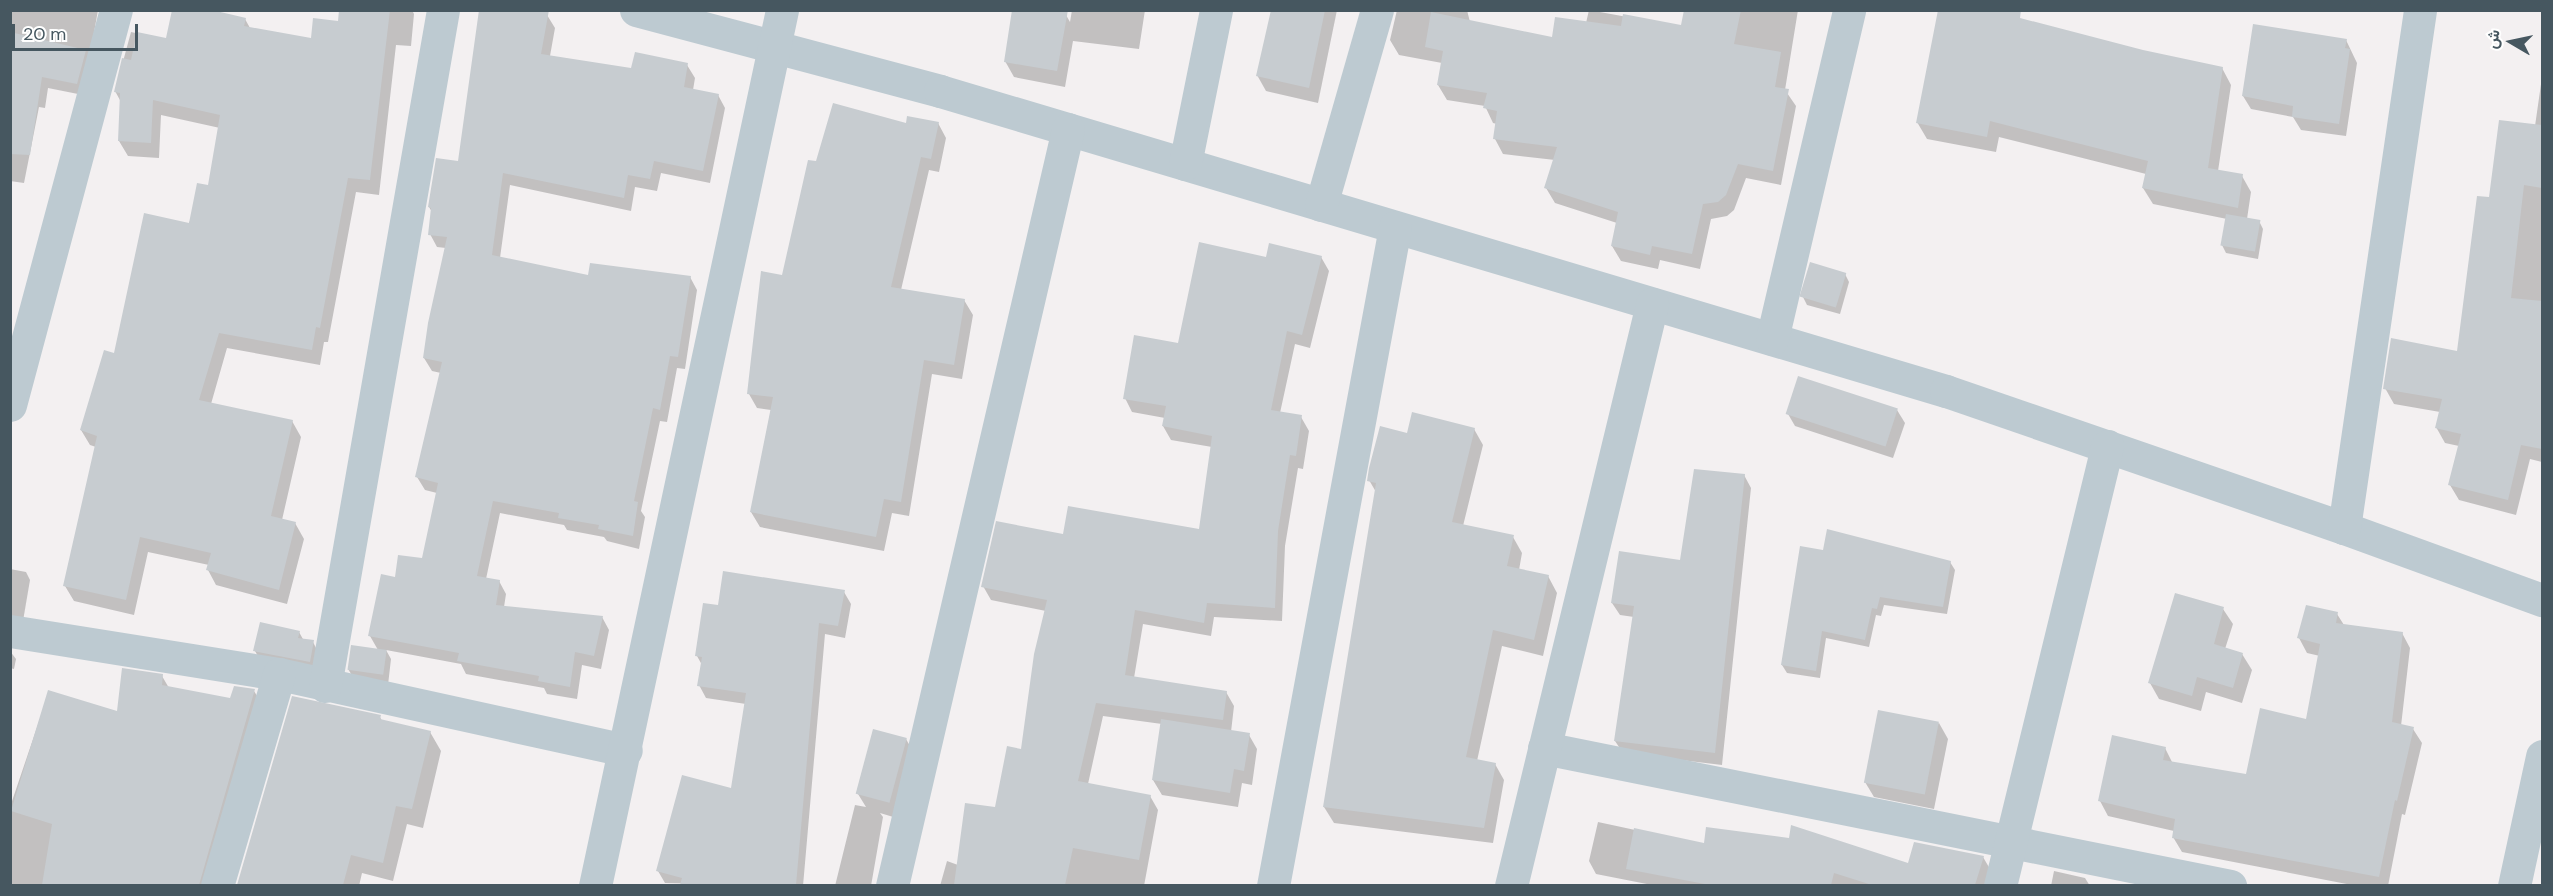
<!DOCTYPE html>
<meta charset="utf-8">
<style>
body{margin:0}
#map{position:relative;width:2553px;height:896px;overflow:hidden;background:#f3f0f1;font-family:"DM Sans",Vazirmatn,sans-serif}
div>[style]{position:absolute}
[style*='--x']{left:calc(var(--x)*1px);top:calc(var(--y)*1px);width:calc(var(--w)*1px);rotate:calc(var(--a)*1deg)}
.shadow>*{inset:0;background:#0003}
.building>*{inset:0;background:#c7ccd0;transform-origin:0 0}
.minor>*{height:33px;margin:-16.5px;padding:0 16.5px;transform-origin:16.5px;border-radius:16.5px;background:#bdcad1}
span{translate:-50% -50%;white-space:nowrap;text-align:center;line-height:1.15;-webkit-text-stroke:4.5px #fff;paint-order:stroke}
.frame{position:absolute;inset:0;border:12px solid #465760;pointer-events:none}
.north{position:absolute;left:2481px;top:12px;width:60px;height:60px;-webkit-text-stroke:4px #fff;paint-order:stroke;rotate:279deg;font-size:16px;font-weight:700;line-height:24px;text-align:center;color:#465760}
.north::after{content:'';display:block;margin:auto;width:21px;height:27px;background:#465760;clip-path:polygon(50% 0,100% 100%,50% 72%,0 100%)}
.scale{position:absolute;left:12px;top:24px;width:126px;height:27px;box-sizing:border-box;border:3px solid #465760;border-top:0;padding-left:8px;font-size:18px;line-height:21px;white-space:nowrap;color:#465760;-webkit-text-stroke:4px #fff;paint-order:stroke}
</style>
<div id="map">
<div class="shadow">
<div style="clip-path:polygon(10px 10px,98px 10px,83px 95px,48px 88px,45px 108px,39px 107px,24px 183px,10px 181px)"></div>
<div style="clip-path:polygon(341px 10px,412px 10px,414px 14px,411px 46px,396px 45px,379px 195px,356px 192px,328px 342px,324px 342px,320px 365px,227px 348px,211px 404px,292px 421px,301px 437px,282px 520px,295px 523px,304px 539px,287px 604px,216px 585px,208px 570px,209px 565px,148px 552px,134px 615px,74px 601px,65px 586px,96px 447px,90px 445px,81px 430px,115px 355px,209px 187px,220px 128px,161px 115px,159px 158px,128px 156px,119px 141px,121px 102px,115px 91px,131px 32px,168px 40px,245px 19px,250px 28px,312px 40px,339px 22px)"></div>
<div style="clip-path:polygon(1072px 10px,1145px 10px,1139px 49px,1073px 41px,1065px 87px,1014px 77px,1005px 61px,1066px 15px,1070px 22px)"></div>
<div style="clip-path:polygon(1272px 10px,1337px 10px,1318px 103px,1266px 91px,1257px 75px)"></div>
<div style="clip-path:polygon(1397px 10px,1467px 10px,1470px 22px,1554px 39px,1586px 23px,1589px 10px,1682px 27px,1685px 10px,1798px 10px,1785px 90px,1796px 106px,1781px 185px,1746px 178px,1734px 210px,1727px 216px,1711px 219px,1700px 269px,1660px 260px,1658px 269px,1621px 261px,1612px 246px,1617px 223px,1555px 203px,1546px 188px,1555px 160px,1503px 154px,1495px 139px,1497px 124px,1493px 123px,1485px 106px,1447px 100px,1438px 85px,1442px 63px,1399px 55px,1390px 40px)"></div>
<div style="clip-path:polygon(547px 15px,555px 28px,550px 56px,633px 70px,687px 65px,695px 78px,693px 90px,718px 95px,725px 108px,710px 183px,661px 173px,657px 191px,635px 187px,631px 211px,510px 185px,500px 258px,589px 277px,690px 277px,697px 290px,685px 369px,677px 368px,667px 422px,660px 421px,641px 511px,645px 517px,639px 549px,607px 541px,604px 537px,567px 530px,564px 525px,500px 513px,486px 579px,499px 581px,506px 594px,504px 607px,602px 617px,609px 630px,601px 669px,582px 665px,577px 699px,547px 694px,544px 688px,466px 674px,461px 664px,386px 650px,391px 659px,388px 685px,353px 677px,348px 669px,378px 650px,370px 636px,423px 560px,437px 493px,425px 490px,417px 477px,441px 373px,432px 371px,424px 358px,446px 248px,437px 247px,430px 234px,432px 212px,429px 207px,460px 163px)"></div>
<div style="clip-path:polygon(2346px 40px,2357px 63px,2346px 136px,2301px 130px,2293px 117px,2251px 109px,2243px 96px)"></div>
<div style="clip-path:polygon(2143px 52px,2222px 68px,2231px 85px,2218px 171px,2242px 176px,2251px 192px,2247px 219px,2259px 221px,2263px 229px,2258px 259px,2226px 253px,2222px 245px,2227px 219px,2153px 204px,2143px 188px,2146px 174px,1999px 137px,1996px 152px,1927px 139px,1917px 122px)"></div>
<div style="clip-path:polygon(2542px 77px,2542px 462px,2530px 459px,2516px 515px,2459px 500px,2450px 485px,2459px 446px,2445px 443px,2436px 427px,2440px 412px,2394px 404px,2385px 388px,2458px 352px,2490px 199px,2535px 126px)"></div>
<div style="clip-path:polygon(938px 123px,946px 138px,939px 172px,929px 170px,901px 290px,964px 300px,973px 315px,962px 379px,932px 374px,909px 516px,892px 513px,884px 551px,760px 527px,751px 512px,771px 410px,757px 408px,749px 394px,817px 163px,907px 125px)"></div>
<div style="clip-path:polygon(1321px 257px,1329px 271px,1310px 348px,1295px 344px,1280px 413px,1301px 417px,1309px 431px,1303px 469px,1298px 468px,1285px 546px,1282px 621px,1214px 617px,1211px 636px,1143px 624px,1134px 678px,1226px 692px,1234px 706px,1231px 732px,1249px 735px,1257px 749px,1252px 785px,1242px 783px,1238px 807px,1162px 795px,1153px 780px,1162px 724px,1103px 716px,1088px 784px,1150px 796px,1158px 810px,1144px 886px,940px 886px,947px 861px,958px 865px,996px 809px,1023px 751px,1046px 611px,991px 600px,983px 586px,1065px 535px,1200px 530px,1212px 447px,1171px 440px,1163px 426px,1165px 418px,1132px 412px,1125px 398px,1267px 259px)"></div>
<div style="clip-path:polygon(1845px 274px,1849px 282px,1840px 314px,1807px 305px,1803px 297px)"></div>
<div style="clip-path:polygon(1897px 410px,1905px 423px,1893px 458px,1795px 426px,1788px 414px)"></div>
<div style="clip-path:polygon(1474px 429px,1483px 445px,1463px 526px,1513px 537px,1522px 553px,1519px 570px,1548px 576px,1557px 593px,1543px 656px,1502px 646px,1477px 761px,1495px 764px,1504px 780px,1493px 843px,1334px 823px,1324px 807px,1376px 492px,1369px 480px,1408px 435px)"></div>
<div style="clip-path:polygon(1744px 475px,1751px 488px,1722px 765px,1623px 753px,1615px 741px,1634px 617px,1620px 615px,1612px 603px,1681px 562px)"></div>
<div style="clip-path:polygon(1824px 552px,1950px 562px,1955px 570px,1947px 614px,1884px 605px,1881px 616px,1876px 615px,1869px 647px,1826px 638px,1820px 678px,1787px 673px,1782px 665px)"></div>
<div style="clip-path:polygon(10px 569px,26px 572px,30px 580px,23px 621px,10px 621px)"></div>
<div style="clip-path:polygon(844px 592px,851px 604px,845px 638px,825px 634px,803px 886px,665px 883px,658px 871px,733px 790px,746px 704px,706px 698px,699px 685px,702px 665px,697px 656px,719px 607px)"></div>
<div style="clip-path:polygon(2223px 609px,2233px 624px,2225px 649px,2242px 654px,2252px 670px,2242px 703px,2206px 692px,2201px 711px,2159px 699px,2150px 683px)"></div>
<div style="clip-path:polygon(2337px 614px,2344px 625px,2402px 633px,2410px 648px,2401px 726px,2413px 729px,2422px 743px,2405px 815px,2402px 814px,2388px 886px,2357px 886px,2182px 852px,2173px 837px,2174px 831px,2108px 816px,2100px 801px,2165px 748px,2173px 764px,2247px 776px,2308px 721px,2320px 656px,2307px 653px,2299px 638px)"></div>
<div style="clip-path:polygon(299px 632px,304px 641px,313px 642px,317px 650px,314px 669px,259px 658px,255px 651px)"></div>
<div style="clip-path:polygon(10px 651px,16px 659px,14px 669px,10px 668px)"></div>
<div style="clip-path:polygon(162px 676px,169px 688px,231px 700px,254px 691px,262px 704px,204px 886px,10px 886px,10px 807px,49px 692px,118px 712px)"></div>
<div style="clip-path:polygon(380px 717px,382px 721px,430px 732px,441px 751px,423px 828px,407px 824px,393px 881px,362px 873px,359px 886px,270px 886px,256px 882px)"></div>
<div style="clip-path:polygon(1939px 723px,1948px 739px,1934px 809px,1874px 797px,1865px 782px)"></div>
<div style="clip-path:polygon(906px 739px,915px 755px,900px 819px,880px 813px,883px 817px,871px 886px,835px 886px,855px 805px,866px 807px,858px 794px)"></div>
<div style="clip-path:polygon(1598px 822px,1705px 845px,1909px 865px,1983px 857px,1990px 869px,1985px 886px,1657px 886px,1596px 874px,1589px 861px)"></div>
<div style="clip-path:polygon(2054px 871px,2085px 878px,2090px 886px,2051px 886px)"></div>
</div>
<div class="building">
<div style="clip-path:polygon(172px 10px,212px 10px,246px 18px,244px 26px,311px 38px,313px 18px,338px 21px,339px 10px,390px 10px,370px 180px,348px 178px,320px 328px,316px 327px,312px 350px,219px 333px,199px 400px,293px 420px,271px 516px,296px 522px,279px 590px,206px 570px,211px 553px,140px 537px,126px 600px,63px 586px,97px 436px,80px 430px,104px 350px,114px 353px,144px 213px,189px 223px,197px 183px,208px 185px,220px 115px,153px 100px,151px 143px,118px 141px,120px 93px,114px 92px,122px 58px,131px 60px,137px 32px,166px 38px)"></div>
<div style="clip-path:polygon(479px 10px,549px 10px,541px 54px,631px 68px,635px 52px,688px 63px,684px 87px,719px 94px,703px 171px,654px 161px,650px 179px,628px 175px,624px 198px,503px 173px,492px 255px,588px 275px,590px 263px,691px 276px,678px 357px,670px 356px,660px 410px,653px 408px,634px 501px,638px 502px,633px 536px,598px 529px,599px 525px,558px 518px,559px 513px,493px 501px,477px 576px,500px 580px,496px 605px,603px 616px,594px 656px,575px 652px,570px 687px,538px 681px,539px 676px,457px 661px,459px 653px,368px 636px,381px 574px,395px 577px,398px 555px,422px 558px,438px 483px,415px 477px,442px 362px,423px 358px,428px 323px,447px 237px,428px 235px,431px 208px,428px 207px,436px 158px,458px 161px)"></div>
<div style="clip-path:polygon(1012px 10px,1068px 10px,1057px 71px,1004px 62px)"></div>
<div style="clip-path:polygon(1271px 10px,1325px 10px,1309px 88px,1256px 76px)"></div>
<div style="clip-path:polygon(1684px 10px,1741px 10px,1734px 44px,1781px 52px,1775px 87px,1789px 89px,1773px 171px,1738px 164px,1726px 195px,1718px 202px,1703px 204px,1692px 254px,1652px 246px,1650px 255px,1611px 246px,1618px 212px,1544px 188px,1557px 147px,1493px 139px,1497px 111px,1483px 108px,1487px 93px,1437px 85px,1443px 51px,1425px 47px,1431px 12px,1552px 37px,1555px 17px,1621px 26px,1623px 14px,1681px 25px)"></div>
<div style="clip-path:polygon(1938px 10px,2021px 10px,2020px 18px,2143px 50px,2223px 67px,2208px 168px,2243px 174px,2238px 208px,2142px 188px,2148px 161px,1990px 121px,1987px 137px,1916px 123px)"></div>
<div style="clip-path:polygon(2253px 24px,2347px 39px,2345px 48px,2350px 49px,2339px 124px,2292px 117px,2293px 106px,2242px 96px)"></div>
<div style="clip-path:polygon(10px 32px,86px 50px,77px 84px,42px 77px,30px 155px,10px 154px)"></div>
<div style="clip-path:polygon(833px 103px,906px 123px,907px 116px,939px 122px,931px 159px,921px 157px,891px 287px,965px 299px,954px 365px,924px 360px,901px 502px,884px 499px,876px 537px,750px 512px,773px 397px,747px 394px,761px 271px,782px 275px,808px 160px,816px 161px)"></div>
<div style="clip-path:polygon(2499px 120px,2542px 125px,2542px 188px,2524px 185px,2511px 298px,2542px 301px,2542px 449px,2521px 445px,2508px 500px,2448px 485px,2461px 434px,2435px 428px,2442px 399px,2383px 389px,2391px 338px,2457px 351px,2477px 196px,2489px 197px)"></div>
<div style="left:2226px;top:214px;width:35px;height:32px;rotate:10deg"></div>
<div style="clip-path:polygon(1199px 242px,1266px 257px,1269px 243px,1322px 256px,1302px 335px,1287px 331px,1271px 410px,1302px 415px,1296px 456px,1290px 455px,1278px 531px,1275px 608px,1207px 603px,1204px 623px,1135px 610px,1125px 675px,1227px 691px,1223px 720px,1096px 703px,1078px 781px,1151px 795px,1139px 860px,1073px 848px,1065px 885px,954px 885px,965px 803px,995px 807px,1007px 746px,1021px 749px,1034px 654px,1047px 600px,981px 587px,996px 521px,1063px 534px,1068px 506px,1199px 529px,1212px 436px,1162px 426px,1166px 406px,1123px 399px,1134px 335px,1178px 343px)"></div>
<div style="left:1810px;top:262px;width:38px;height:36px;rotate:17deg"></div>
<div style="left:1798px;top:376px;width:105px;height:40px;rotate:18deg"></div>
<div style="clip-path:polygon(1412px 412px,1475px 428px,1452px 522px,1514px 535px,1507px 566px,1549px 575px,1534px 640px,1493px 630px,1466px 757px,1496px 763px,1484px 828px,1323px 807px,1376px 483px,1367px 481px,1369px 468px,1380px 426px,1407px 433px)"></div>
<div style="clip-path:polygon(1694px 469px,1745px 474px,1715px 753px,1614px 741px,1634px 606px,1611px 603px,1619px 551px,1680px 560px)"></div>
<div style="clip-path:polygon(1827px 529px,1951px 561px,1943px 607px,1880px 597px,1877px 609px,1872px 608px,1865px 640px,1822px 631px,1816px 671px,1781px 665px,1800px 546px,1823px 550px)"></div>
<div style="clip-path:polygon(723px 571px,845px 590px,838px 626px,819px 623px,796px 885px,680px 885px,682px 878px,656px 871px,682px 775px,731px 788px,746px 693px,697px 686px,702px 657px,695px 656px,703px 603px,718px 605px)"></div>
<div style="clip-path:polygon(2175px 593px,2224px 607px,2214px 644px,2243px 653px,2233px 688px,2197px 677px,2192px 696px,2148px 683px)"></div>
<div style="clip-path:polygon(2306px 605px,2338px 612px,2336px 623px,2403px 632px,2392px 722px,2414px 727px,2397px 801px,2395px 800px,2379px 877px,2172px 838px,2175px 819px,2098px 801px,2112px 735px,2166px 747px,2163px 760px,2246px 774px,2260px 708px,2306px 719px,2320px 644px,2297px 638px)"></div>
<div style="clip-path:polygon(260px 622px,300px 631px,298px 638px,314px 640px,310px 662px,253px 651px)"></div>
<div style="left:351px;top:645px;width:36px;height:25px;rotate:8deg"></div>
<div style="clip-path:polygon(122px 668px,163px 674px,162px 685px,230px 698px,234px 686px,255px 689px,199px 885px,42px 885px,52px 824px,11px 811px,48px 690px,117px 711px)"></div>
<div style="clip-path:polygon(292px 696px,381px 715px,380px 719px,431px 731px,412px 809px,396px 806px,383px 863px,351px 855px,343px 885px,237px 885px)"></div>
<div style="left:1878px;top:710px;width:62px;height:74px;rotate:11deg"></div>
<div style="clip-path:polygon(1161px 719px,1250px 733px,1244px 771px,1234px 769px,1230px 793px,1152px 780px)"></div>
<div style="left:873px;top:729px;width:35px;height:67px;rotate:15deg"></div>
<div style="clip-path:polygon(1791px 825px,1908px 863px,1914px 842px,1984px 856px,1975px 885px,1872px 885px,1834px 873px,1831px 885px,1710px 885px,1626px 869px,1634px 828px,1704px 843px,1706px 827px,1789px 838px)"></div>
</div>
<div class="minor">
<div style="--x:636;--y:10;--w:315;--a:14.9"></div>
<div style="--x:940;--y:91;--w:1050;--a:16.61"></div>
<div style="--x:1946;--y:391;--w:421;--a:19"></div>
<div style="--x:2344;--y:528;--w:211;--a:20"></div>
<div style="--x:1185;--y:164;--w:157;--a:-78.6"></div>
<div style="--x:1321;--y:205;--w:203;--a:-74"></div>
<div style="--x:1772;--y:339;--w:338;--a:-76.8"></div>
<div style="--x:10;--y:405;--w:409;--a:-75"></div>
<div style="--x:2344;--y:528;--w:524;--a:-81.65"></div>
<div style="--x:10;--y:631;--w:272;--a:9.1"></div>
<div style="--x:279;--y:674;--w:355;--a:12.4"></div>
<div style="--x:325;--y:686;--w:686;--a:-80.1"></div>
<div style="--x:1544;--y:748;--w:700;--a:11.37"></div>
<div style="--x:217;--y:886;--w:221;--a:-73.7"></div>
<div style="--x:595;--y:886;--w:896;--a:-77.95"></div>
<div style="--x:892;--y:886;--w:777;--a:-76.91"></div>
<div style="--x:1273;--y:886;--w:670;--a:-79.51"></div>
<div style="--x:1511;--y:886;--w:599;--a:-76.38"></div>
<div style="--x:2000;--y:886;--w:453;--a:-76.3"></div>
<div style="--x:2514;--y:886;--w:133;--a:-77.8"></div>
</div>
<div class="frame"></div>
<div class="north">ش</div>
<div class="scale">20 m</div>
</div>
